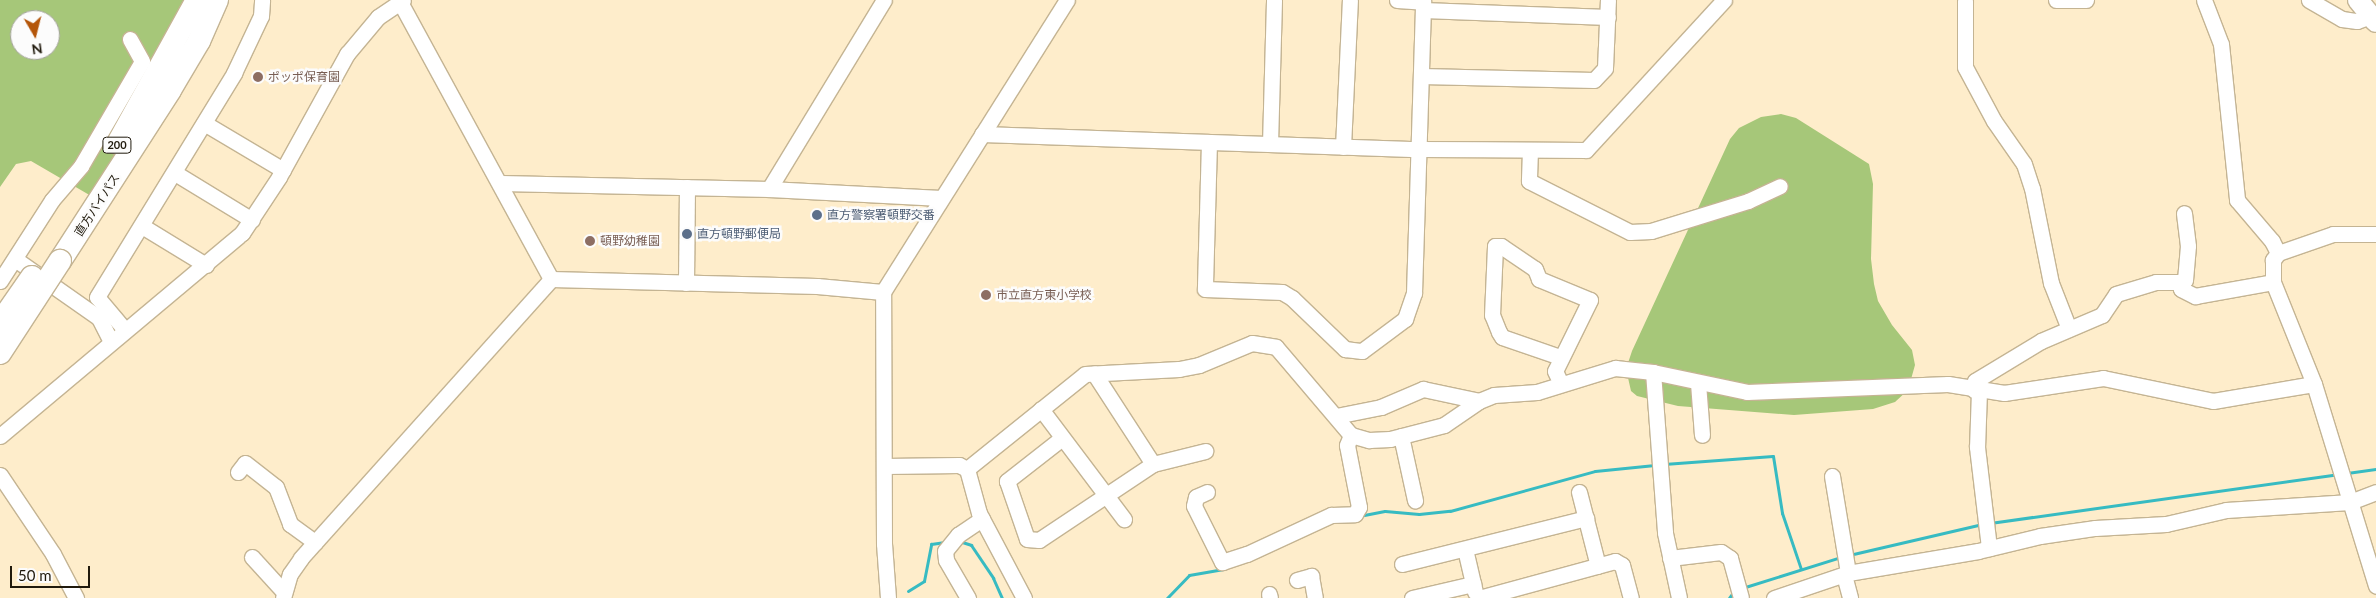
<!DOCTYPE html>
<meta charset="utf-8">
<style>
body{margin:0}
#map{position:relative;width:2376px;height:598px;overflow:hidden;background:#feedcb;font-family:Lato,"Noto Sans JP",sans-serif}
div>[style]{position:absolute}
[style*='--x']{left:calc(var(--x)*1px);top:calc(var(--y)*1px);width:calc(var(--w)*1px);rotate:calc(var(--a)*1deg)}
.forest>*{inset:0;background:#a6c779}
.stream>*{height:3px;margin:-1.5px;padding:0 1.5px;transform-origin:1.5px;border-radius:1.5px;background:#37bbc2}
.roads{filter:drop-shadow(1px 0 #c4b493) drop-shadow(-1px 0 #c4b493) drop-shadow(0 1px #c4b493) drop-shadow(0 -1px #c4b493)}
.minor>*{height:15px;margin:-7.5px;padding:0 7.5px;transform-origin:7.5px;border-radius:7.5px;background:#fff}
.major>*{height:20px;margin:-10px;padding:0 10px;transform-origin:10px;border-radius:10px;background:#fff}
.highway>*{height:22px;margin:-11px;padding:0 11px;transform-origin:11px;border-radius:11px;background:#fff}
.bridges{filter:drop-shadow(1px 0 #c4b493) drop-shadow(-1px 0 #c4b493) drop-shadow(0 1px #c4b493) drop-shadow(0 -1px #c4b493)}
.highway-bridge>*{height:22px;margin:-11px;padding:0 11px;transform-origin:11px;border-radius:11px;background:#fff}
.dots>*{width:14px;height:14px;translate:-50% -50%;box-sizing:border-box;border:2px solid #fcfcfc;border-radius:50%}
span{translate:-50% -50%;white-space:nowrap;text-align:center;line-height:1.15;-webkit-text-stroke:5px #fcfcfc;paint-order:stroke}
.shield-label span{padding:1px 4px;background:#fcfcfc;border:1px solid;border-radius:4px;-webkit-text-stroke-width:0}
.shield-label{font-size:11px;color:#201a0d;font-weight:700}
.education-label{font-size:12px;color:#785e54}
.left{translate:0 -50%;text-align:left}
.street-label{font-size:12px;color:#201a0d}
.service-label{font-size:12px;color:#4e5e75}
.north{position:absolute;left:10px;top:10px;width:50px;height:50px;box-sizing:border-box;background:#fcfcfc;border:1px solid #a4a29c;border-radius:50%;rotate:172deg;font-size:14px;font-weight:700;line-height:20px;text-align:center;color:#201a0d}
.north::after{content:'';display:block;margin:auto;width:18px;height:22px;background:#b4560a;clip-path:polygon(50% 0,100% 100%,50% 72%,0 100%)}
.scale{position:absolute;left:10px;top:566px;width:80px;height:22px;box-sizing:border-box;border:2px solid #201a0d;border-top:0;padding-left:6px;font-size:15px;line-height:18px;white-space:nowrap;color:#201a0d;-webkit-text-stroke:4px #fcfcfc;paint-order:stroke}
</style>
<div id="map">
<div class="forest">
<div style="clip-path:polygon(evenodd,0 0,209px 0,98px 200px,31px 161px,16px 164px,0 187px,0 0,20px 20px,50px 20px,50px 50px,20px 50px,20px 20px)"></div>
<div style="clip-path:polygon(1781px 114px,1796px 118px,1869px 164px,1873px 184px,1871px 259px,1874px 284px,1878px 301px,1892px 325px,1912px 350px,1915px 365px,1908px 390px,1895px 402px,1873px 409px,1794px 415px,1678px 406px,1637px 396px,1631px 391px,1626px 369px,1632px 351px,1730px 139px,1739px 128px,1761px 117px)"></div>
</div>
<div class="stream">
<div style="--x:1664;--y:464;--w:109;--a:-4.2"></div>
<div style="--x:1773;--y:456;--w:58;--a:81"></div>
<div style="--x:1782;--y:513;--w:59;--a:71.3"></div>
<div style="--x:2347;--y:473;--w:29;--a:-8"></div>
<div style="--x:1359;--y:516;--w:26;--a:-11"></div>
<div style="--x:1385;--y:511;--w:34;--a:5"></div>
<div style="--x:1419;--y:514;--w:31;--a:-6"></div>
<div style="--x:1450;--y:511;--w:150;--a:-15.4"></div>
<div style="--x:1595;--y:471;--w:60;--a:-5.7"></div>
<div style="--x:1990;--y:523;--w:351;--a:-8"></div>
<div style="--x:959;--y:541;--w:13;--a:18"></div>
<div style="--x:971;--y:545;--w:40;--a:56"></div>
<div style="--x:993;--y:578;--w:22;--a:66"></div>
<div style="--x:1849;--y:555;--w:137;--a:-13.1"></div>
<div style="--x:1742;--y:588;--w:104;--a:-17.4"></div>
<div style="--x:908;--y:591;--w:19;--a:-32"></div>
<div style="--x:924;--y:581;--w:38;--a:-79"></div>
<div style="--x:931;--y:544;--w:14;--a:-8"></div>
<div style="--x:1167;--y:598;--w:32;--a:-46"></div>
<div style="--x:1189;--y:575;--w:35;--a:-10"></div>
<div style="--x:1729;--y:598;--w:9;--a:-54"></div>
</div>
<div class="roads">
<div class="minor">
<div style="--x:1397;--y:0;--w:26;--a:4"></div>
<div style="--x:2056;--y:0;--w:30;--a:0"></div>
<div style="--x:2204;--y:0;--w:47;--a:68.9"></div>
<div style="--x:2221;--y:44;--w:157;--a:84.1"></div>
<div style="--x:2237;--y:200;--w:54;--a:49.5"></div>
<div style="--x:2272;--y:241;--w:13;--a:63"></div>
<div style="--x:2309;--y:0;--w:38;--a:30"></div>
<div style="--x:2342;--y:19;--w:15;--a:8"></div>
<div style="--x:2357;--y:21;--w:20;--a:-20"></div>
<div style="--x:1965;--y:1;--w:66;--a:90"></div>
<div style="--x:1965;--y:67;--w:61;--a:61.8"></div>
<div style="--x:1994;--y:121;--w:52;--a:55.1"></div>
<div style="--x:2024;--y:164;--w:25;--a:72"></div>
<div style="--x:2032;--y:188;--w:97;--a:78.7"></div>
<div style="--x:2051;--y:283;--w:49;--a:68.6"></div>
<div style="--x:400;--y:2;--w:315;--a:61.4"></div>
<div style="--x:1423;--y:10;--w:185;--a:2.2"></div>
<div style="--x:1421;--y:76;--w:173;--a:1.3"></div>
<div style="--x:1594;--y:80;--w:16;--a:-47"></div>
<div style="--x:1605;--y:68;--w:68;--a:-87.5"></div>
<div style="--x:204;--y:123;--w:92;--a:30.7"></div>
<div style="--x:982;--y:134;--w:436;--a:2"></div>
<div style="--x:1418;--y:149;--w:168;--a:0.3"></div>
<div style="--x:1586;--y:150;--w:204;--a:-47.4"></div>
<div style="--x:1209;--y:142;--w:147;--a:91.6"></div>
<div style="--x:1205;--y:289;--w:77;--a:2.2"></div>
<div style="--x:1282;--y:292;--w:12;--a:31"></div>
<div style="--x:1292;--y:298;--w:74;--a:43.9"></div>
<div style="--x:1345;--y:349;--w:17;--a:7"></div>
<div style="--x:1362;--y:351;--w:54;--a:-36.7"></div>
<div style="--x:1405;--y:319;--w:28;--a:-71"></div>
<div style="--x:1414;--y:293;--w:293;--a:-88.2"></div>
<div style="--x:1270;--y:144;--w:144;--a:-88.4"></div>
<div style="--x:1343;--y:147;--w:147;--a:-87.3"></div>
<div style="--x:1530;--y:150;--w:31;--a:92"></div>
<div style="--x:1529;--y:181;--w:113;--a:26.8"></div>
<div style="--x:1630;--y:232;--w:21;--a:-3"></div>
<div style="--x:1651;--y:231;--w:102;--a:-17.2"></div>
<div style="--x:1748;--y:201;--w:35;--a:-25"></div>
<div style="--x:175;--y:173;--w:90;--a:31.4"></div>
<div style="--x:501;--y:183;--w:268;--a:1.3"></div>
<div style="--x:769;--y:189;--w:172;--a:3"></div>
<div style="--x:769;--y:189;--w:221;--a:-58.7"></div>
<div style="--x:142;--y:226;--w:75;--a:31.4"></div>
<div style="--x:2376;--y:234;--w:43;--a:180"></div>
<div style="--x:2333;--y:234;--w:58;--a:160.9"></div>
<div style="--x:2278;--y:253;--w:9;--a:126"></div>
<div style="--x:2273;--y:260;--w:22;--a:90"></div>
<div style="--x:2273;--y:282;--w:110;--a:68.1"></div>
<div style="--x:2314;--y:384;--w:211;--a:72.9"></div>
<div style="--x:15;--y:259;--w:103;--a:35.1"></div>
<div style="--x:99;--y:318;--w:27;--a:63"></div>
<div style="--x:0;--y:281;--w:96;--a:-57.3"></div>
<div style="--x:52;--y:200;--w:45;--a:-49.5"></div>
<div style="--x:81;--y:166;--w:121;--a:-59.8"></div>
<div style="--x:142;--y:61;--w:25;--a:-119"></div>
<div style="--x:2179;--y:282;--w:6;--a:-18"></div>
<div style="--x:2185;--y:280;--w:34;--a:-85"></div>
<div style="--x:2188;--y:246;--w:33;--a:-97"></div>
<div style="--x:686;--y:283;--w:96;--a:-89.4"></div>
<div style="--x:125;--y:330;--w:43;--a:-130.3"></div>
<div style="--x:97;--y:297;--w:263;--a:-58.5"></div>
<div style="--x:234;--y:73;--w:63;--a:-64.7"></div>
<div style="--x:261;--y:16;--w:16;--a:-86"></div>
<div style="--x:1560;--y:357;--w:61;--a:-161"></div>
<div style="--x:1502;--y:337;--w:6;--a:-121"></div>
<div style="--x:1499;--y:332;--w:18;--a:-112"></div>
<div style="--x:1492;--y:315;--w:69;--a:-87.5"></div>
<div style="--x:1495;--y:246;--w:6;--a:0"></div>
<div style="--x:1501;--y:246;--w:41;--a:34.1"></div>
<div style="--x:1535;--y:269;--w:11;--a:68"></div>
<div style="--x:1539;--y:279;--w:55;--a:22.4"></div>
<div style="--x:1590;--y:300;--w:79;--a:116.2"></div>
<div style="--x:1555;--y:371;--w:14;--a:65"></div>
<div style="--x:1653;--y:372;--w:161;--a:85.7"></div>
<div style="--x:1665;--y:533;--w:66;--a:77.8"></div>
<div style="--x:1698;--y:383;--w:52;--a:85.6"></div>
<div style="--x:1974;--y:390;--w:9;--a:-84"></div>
<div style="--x:1975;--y:381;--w:77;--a:-31.2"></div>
<div style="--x:2041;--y:341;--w:66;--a:-23.1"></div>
<div style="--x:2102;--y:315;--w:25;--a:-56"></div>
<div style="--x:2116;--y:294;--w:42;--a:-16.7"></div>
<div style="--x:2156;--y:282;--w:23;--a:0"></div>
<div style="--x:2179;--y:282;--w:7;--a:74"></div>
<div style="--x:2181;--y:289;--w:16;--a:27"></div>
<div style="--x:2195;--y:296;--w:79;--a:-10.2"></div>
<div style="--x:1979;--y:391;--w:56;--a:92"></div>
<div style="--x:1977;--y:447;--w:102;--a:83.2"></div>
<div style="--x:1041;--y:409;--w:138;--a:53"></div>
<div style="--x:1336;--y:416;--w:46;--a:-11.3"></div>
<div style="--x:1381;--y:407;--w:46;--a:-23.2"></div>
<div style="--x:1423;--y:389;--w:57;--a:12.1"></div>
<div style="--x:0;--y:436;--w:316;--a:-40"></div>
<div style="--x:242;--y:233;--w:67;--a:-56.5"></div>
<div style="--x:279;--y:177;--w:141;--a:-61.1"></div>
<div style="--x:347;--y:54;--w:48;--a:-50"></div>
<div style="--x:378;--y:17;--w:30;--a:-34"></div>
<div style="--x:1401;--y:436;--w:66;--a:77.7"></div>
<div style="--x:1062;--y:438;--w:70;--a:142"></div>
<div style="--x:1007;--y:481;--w:61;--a:71"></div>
<div style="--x:1027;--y:539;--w:12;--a:5"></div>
<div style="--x:1039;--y:540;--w:137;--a:-33.7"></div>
<div style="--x:1153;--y:464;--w:108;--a:-123"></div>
<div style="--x:1153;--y:464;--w:54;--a:-14"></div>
<div style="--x:885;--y:466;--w:74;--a:-0.8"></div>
<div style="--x:959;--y:465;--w:9;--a:27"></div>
<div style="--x:238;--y:472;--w:11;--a:-52"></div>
<div style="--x:245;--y:463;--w:39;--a:38"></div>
<div style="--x:276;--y:487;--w:40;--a:69"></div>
<div style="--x:290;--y:524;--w:31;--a:36"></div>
<div style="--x:0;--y:475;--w:95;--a:56.1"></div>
<div style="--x:53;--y:554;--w:50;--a:62.4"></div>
<div style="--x:1832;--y:476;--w:98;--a:80.6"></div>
<div style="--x:1207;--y:492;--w:12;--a:156"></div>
<div style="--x:1196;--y:497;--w:9;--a:103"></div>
<div style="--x:1194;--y:506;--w:63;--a:63.4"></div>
<div style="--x:1222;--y:562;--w:26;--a:-18"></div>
<div style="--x:1247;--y:554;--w:93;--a:-24.9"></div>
<div style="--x:1331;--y:515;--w:24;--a:-2"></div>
<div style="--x:1355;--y:514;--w:8;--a:-60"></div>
<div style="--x:1359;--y:507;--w:63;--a:-101"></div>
<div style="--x:1347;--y:445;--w:11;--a:-68"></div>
<div style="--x:1579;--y:492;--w:76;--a:75.6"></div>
<div style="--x:1465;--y:549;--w:44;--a:76.9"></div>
<div style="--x:252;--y:557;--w:46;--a:47.6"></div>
<div style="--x:1670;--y:558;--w:51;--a:-6.7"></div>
<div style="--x:1721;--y:552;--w:11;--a:34"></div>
<div style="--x:1730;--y:558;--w:41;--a:74.6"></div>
<div style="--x:1402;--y:564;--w:190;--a:-14"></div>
<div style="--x:1844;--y:575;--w:24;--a:75"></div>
<div style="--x:1297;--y:580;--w:15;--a:-16"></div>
<div style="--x:1311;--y:576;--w:22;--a:80"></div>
<div style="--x:1269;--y:594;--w:4;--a:76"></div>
<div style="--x:283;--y:598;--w:25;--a:-74"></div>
<div style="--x:290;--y:574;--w:19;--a:-55"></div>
<div style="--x:301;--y:558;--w:375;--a:-48.1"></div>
<div style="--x:551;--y:279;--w:266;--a:1.5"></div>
<div style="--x:817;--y:286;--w:66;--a:5.2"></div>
<div style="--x:888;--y:598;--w:54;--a:-94.2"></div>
<div style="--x:884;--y:544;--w:252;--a:-90.2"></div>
<div style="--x:883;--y:292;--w:345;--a:-57.8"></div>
<div style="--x:968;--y:598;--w:44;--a:-120.1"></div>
<div style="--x:946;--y:560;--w:9;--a:-96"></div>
<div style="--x:945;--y:551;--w:21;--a:-51"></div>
<div style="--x:958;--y:535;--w:29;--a:-34"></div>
<div style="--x:1024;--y:598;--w:96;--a:-117.9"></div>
<div style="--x:979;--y:513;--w:46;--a:-105.3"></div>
<div style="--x:967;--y:469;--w:151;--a:-38.8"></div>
<div style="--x:1085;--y:374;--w:94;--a:-3"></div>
<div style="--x:1179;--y:369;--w:20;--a:-11"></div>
<div style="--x:1199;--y:365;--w:57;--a:-22.5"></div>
<div style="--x:1252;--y:343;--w:24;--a:9"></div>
<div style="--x:1276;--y:347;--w:116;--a:49.6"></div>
<div style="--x:1351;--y:435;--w:19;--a:16"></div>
<div style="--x:1369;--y:440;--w:21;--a:-3"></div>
<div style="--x:1390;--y:439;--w:56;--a:-14.5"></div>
<div style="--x:1444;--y:425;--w:42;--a:-34.4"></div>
<div style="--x:1479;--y:401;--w:16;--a:-22"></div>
<div style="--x:1494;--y:395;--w:43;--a:-4"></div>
<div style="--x:1537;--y:392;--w:82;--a:-17.1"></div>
<div style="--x:1615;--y:368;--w:38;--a:6"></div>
<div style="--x:1653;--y:372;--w:96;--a:12"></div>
<div style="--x:1747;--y:392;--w:201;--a:-2.3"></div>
<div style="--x:1948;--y:384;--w:57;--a:9.1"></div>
<div style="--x:2004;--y:393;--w:100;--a:-8.6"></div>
<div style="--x:2103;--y:378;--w:112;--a:11.8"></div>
<div style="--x:2213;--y:401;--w:102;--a:-9.6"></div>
<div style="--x:1412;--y:598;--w:63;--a:-12.9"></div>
<div style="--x:1479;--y:598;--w:141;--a:-15.2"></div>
<div style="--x:1615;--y:561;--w:8;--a:30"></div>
<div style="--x:1622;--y:565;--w:34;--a:75"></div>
<div style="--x:1774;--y:598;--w:78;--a:-18.7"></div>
<div style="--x:1848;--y:573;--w:132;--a:-9.6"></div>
<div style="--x:1978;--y:551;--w:64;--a:-13.6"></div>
<div style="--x:2040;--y:536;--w:56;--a:-8.3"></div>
<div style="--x:2095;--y:528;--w:71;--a:-3.2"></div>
<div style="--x:2166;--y:524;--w:62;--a:-13.1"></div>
<div style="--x:2226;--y:510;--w:124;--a:-3.7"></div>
<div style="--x:2350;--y:502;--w:28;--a:-21"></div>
</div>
<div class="major">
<div style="--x:2358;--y:0;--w:28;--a:51"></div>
</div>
<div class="highway">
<div style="--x:118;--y:143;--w:163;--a:-61.1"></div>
<div style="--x:60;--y:261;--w:203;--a:-57.2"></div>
<div style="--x:170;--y:90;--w:57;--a:-59.4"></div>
<div style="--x:199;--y:41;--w:45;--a:-66.3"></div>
</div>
</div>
<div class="bridges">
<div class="highway-bridge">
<div style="--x:0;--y:323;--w:56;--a:-55.2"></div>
<div style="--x:0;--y:353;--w:110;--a:-56.9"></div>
</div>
</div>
<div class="dots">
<div style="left:258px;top:77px;background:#8d6e63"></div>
<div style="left:817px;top:215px;background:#5c6f8a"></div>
<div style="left:687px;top:234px;background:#5c6f8a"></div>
<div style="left:590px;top:241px;background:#8d6e63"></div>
<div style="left:986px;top:295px;background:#8d6e63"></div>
</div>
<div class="shield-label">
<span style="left:117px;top:145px">200</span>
</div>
<div class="education-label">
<span class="left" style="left:268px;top:77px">ポッポ保育園</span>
<span class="left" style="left:600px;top:241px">頓野幼稚園</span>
<span class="left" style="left:996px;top:295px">市立直方東小学校</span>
</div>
<div class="street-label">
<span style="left:97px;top:205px;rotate:-57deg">直方バイパス</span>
</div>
<div class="service-label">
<span class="left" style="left:827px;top:215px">直方警察署頓野交番</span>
<span class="left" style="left:697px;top:234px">直方頓野郵便局</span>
</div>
<div class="north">N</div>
<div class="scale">50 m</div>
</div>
